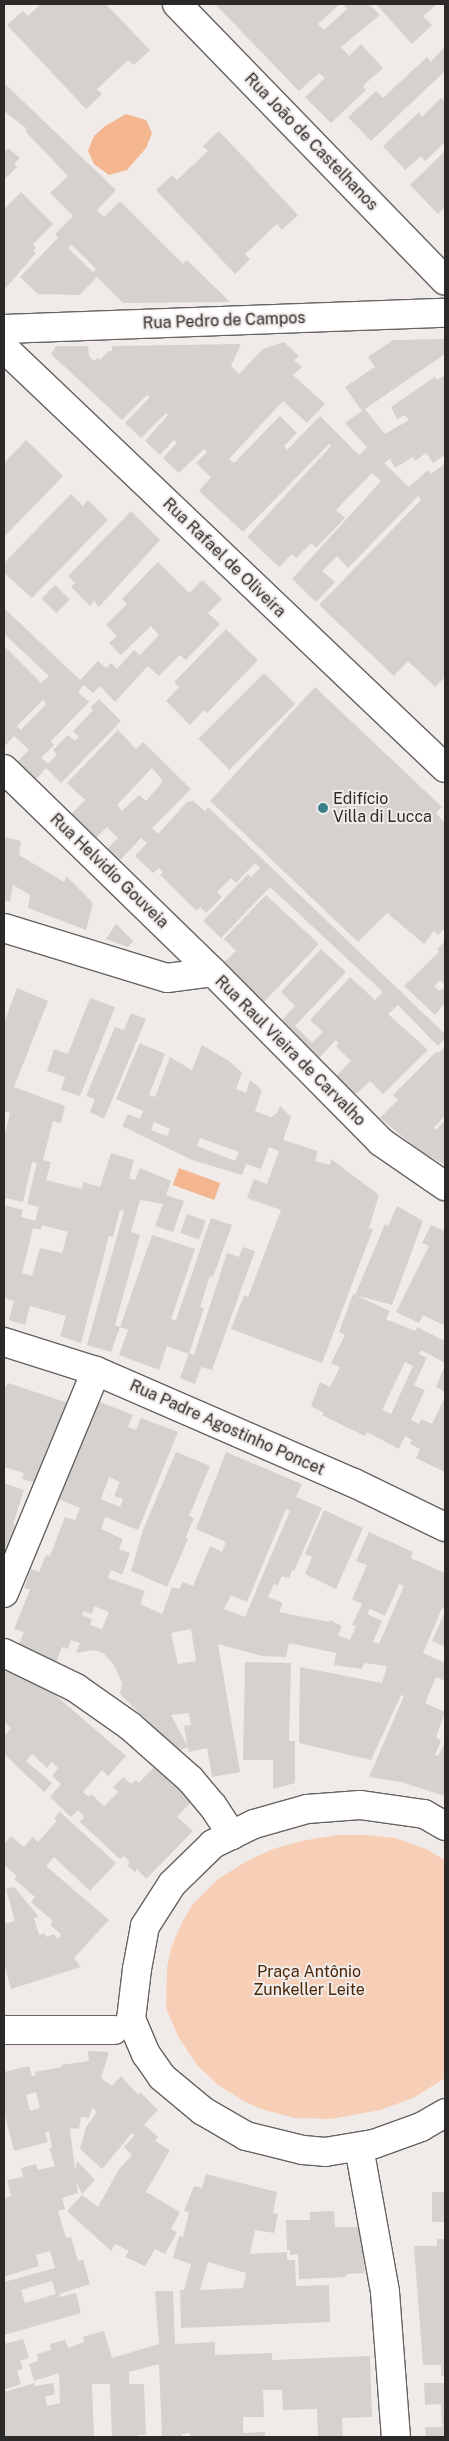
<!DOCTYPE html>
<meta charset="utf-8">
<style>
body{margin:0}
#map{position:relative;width:449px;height:2441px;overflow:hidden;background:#f0ebe9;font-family:"Public Sans",sans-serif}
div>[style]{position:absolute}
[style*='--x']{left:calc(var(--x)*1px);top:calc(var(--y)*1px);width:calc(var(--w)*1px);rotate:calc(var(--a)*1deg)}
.green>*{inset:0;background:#f7cfb7}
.water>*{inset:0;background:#f4b68f;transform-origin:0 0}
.building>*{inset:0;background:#d5d1ce;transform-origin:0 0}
.roads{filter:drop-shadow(1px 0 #666360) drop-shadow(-1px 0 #666360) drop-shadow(0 1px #666360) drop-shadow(0 -1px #666360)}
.street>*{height:28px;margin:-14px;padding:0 14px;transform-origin:14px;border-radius:14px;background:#fff}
.dots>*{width:14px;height:14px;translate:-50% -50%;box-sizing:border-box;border:2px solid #f0ebe9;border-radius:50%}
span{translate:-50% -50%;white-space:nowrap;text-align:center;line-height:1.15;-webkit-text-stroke:4px #f0ebe9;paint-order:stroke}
.street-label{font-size:16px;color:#2c2a29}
.poi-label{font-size:16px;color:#2c2a29}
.left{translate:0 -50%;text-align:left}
.park-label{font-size:16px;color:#4d2507}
.frame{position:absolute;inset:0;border:5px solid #2c2a29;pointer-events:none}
</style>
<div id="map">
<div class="green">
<div style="clip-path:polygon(337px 1835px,366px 1835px,395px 1838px,426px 1849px,445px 1860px,445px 2078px,413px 2098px,380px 2110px,331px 2119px,295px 2118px,261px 2109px,242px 2100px,218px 2085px,197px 2065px,178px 2036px,166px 2008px,167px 1968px,171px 1948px,182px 1922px,193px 1904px,218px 1879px,247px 1861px,273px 1849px,301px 1841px)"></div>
</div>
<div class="water">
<div style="clip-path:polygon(126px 114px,146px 120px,152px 133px,146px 148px,127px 170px,109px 175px,94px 164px,88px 151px,94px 136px,105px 126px)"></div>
<div style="left:179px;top:1168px;width:44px;height:18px;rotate:20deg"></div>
</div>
<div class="building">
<div style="clip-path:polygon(41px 4px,106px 4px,150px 50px,134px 65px,128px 60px,97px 89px,102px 94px,86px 109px,7px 25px,23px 11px,28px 16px)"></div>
<div style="clip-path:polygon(215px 4px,340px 4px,318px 24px,324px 30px,347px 9px,343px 4px,369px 4px,380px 15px,341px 47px,349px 56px,361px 44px,383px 68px,363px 86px,366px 90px,331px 123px,305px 97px,325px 78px,319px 73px,299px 91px)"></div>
<div style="clip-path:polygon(376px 4px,437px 4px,423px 16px,432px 25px,412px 44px)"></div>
<div style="clip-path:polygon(445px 46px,445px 71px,371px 141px,348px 117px,376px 91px,383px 98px,427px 57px,431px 62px)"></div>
<div style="clip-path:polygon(evenodd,4px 83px,116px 190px,97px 210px,104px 217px,120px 201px,183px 264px,187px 260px,230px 302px,123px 303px,97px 277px,79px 295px,38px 294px,20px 277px,58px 238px,55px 234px,73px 216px,50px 193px,68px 176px,25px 131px,27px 129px,4px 111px,4px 83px,72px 245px,96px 269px,93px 272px,68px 248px,72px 245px)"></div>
<div style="clip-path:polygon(441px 98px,445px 102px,445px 142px,425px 161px,421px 156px,405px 170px,383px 146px,419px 112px,422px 117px)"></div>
<div style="clip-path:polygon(219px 131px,298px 215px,282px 230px,277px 224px,245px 254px,250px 259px,235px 274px,156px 190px,172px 175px,177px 180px,208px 151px,203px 146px)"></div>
<div style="clip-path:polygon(8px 148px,20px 158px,14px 164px,17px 167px,4px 180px,4px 153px)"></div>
<div style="clip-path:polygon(445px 151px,445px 207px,438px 214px,410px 185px)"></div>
<div style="clip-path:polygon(21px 192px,53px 224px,33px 244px,36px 248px,33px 250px,36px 253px,4px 290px,4px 209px)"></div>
<div style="clip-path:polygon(444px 339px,445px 354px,365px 409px,385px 434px,409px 420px,405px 415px,397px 419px,391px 407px,435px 377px,437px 380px,445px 375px,445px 455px,433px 463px,426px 453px,415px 461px,413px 457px,395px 468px,390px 459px,384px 463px,409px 487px,428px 470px,431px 474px,444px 464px,445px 465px,445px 677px,435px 687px,408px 661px,394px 676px,319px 605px,421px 500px,418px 496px,348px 568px,337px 556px,322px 571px,335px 582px,316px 602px,292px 579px,381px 481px,372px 473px,336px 510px,345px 518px,316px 548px,311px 543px,296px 558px,292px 554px,279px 567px,247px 537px,331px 446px,329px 444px,243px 532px,199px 491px,211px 477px,196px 463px,207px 452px,204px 449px,179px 473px,163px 458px,177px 443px,174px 440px,160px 455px,145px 441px,168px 415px,166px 413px,141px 438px,125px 423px,150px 397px,147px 395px,122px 420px,51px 354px,56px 346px,88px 346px,89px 356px,94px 361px,98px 358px,100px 360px,108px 351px,112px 351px,112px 346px,241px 344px,231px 366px,239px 374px,263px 349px,284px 342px,299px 356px,294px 360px,302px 367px,293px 375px,325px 404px,307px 423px,283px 401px,229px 459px,234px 463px,280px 416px,297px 433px,284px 446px,287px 450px,320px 416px,359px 455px,367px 447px,345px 423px,362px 411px,345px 387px,375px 367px,368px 357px,393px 340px)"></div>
<div style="clip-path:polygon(26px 440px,63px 476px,4px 537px,4px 463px)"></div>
<div style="clip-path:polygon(71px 494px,83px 506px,88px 500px,108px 520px,32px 598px,4px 573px,4px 563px)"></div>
<div style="clip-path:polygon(131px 511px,160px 540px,99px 607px,94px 601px,90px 606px,71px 587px,75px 583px,68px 576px)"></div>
<div style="clip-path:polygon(evenodd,158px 562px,189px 593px,202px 580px,217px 594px,222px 599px,208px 613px,220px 624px,186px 660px,180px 655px,159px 676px,148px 666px,115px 702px,100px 686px,93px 693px,84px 685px,78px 692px,89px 702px,51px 741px,54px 745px,41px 758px,48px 764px,57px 754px,53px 750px,68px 735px,75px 741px,79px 737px,73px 731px,93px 710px,90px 708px,99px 699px,121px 721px,61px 783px,46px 768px,35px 781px,16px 763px,29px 750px,14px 736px,4px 747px,4px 646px,41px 683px,49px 676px,4px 634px,4px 608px,80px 680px,98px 661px,106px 668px,111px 663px,117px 669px,134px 650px,140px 655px,159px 635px,151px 626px,121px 655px,109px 643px,117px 636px,106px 625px,127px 604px,122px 599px,158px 562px,43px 700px,46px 704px,21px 730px,17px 726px,43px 700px)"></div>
<div style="left:55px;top:585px;width:21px;height:19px;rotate:45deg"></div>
<div style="clip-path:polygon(226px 629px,258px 660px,207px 713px,204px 710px,190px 725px,166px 701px,179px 687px,174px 682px)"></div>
<div style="left:264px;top:673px;width:44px;height:93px;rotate:45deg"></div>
<div style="clip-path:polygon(315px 687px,442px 807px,436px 813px,445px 823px,445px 928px,438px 935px,434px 931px,424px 944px,387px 913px,358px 942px,210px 801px)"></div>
<div style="clip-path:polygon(evenodd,118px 730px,136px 749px,143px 742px,191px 789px,152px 828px,158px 834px,188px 801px,191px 802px,192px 800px,205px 811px,208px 807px,445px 1034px,445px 1038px,438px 1046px,398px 1005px,388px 1014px,428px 1050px,383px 1094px,370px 1081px,355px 1095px,336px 1076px,351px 1061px,336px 1046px,339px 1044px,336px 1040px,319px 1058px,281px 1021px,295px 1006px,281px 992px,321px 949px,346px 972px,295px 1026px,312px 1043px,323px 1032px,310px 1020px,350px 977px,375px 1000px,383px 992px,270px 887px,221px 938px,203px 921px,248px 874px,251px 877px,260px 868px,255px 863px,236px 883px,231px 878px,217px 892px,222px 897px,206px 913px,200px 907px,197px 911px,160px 875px,163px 872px,159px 868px,153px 873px,135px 856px,147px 843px,141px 838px,118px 862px,106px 850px,118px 838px,107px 827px,95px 839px,70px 815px,85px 800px,67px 783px,118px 730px,152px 768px,163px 781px,146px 801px,139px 795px,122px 811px,117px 805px,152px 768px)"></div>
<div style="clip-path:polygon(4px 837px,21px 841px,19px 855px,64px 882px,66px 876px,93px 903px,86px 930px,28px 908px,30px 895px,13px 885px,10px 902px,4px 900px)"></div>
<div style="clip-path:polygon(266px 895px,319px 944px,263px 1003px,222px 964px,236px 951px,224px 939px)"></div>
<div style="clip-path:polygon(116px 924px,133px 941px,128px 947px,106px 939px)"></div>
<div style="clip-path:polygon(445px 941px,445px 985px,440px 980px,434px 986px,439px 991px,443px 988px,445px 990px,445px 1003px,435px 1015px,404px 986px,439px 952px,437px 949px)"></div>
<div style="clip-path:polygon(evenodd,17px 988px,48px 1001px,14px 1087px,65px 1106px,61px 1123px,53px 1121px,43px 1160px,51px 1162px,46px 1180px,82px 1189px,83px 1182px,100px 1187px,111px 1153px,134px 1160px,129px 1178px,135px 1180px,140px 1168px,171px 1181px,166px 1195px,184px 1201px,173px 1232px,155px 1226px,163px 1204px,140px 1200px,131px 1232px,140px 1235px,115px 1325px,120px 1327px,152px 1235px,195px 1249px,171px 1319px,176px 1320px,211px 1218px,232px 1225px,213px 1277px,210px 1276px,200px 1307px,204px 1308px,189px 1354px,167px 1346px,159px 1370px,119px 1355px,128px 1330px,120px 1327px,111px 1352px,87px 1345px,124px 1211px,120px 1210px,113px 1237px,109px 1236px,81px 1343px,60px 1336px,66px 1316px,30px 1306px,25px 1325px,9px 1320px,14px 1301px,4px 1298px,4px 1205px,23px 1210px,21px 1217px,35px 1221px,39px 1207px,27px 1204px,37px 1163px,32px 1162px,23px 1202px,6px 1198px,4px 1202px,4px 1138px,10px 1113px,4px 1111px,4px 1023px,17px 988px,42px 1225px,68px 1232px,62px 1253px,40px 1248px,32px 1276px,22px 1273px,33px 1228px,41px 1230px,42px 1225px)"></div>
<div style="clip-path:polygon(90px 998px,115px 1007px,80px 1096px,61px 1090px,65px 1077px,47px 1071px,54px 1049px,68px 1054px)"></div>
<div style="clip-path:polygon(131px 1013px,146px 1019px,104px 1119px,90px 1112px,95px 1099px,86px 1096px,115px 1027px,124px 1030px)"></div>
<div style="clip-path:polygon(evenodd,140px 1043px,165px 1054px,149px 1095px,155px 1097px,170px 1057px,192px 1070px,202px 1045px,229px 1061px,242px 1073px,236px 1089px,246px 1093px,250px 1080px,262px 1090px,255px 1111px,271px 1117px,277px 1113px,280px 1106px,291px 1117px,283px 1140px,318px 1151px,315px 1161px,330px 1165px,331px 1159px,379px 1195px,369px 1228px,373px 1229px,322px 1363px,231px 1329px,244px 1295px,248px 1297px,281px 1210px,247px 1198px,254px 1179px,267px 1184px,279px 1151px,269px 1147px,261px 1169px,246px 1164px,242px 1175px,192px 1160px,122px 1126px,128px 1114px,140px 1119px,143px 1111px,116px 1099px,140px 1043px,154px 1122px,170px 1129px,167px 1136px,151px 1130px,154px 1122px,140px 1043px,200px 1138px,239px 1152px,235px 1161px,197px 1146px,200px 1138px)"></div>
<div style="clip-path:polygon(445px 1047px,445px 1116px,433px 1128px,436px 1130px,445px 1120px,445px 1165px,420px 1151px,380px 1118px,398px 1100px,393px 1095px,436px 1052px,438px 1053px)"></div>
<div style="clip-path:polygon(397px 1206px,423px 1221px,392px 1305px,355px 1295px,385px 1224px,388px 1226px)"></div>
<div style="left:187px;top:1214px;width:20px;height:20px;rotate:20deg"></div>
<div style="clip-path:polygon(431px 1225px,445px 1231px,445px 1326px,423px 1315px,419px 1323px,396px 1312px,429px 1246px,422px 1243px)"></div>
<div style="clip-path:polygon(243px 1247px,255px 1251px,212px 1370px,201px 1367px,195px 1384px,180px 1378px,189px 1353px,194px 1355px,227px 1253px,239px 1257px)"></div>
<div style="clip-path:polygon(evenodd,353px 1294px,390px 1311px,386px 1319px,415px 1331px,417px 1327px,445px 1341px,445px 1363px,421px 1350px,419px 1354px,427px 1358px,414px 1385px,425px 1390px,411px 1420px,419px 1424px,421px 1419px,432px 1424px,445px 1397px,445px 1472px,416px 1458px,420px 1449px,410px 1444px,412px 1440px,405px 1436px,399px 1449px,367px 1432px,365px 1436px,322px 1415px,324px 1413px,311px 1406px,320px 1382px,330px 1387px,340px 1367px,331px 1363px,345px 1335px,339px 1332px,353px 1294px,405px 1362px,413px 1366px,391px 1414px,382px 1410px,405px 1362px)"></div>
<div style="clip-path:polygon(445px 1365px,445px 1392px,436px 1387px)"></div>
<div style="clip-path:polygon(8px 1383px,68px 1403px,49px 1459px,44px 1457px,36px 1483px,22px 1479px,24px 1473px,4px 1467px,4px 1390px)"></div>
<div style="clip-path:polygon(evenodd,95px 1400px,133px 1415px,128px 1427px,136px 1430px,141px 1418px,178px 1432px,138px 1530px,105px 1517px,101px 1529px,123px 1539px,119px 1549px,130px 1553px,122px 1575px,111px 1570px,108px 1578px,145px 1591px,140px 1604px,162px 1614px,172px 1587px,179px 1589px,183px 1582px,193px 1586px,210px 1546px,222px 1552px,226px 1542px,196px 1529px,226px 1452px,302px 1484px,296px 1497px,322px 1508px,294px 1571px,292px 1570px,289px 1578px,282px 1576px,277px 1586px,274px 1584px,268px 1597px,283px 1603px,279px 1612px,329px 1622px,330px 1620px,342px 1626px,338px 1635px,350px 1640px,356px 1626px,352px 1625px,362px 1604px,352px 1599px,367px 1565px,356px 1561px,369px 1532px,413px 1552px,411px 1558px,445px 1573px,445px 1609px,442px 1608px,423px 1653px,445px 1663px,445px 1681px,436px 1677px,425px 1703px,445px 1712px,436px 1737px,441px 1741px,435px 1755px,438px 1756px,445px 1743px,445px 1796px,401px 1782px,369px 1777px,404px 1696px,401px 1695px,371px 1760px,299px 1743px,300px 1667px,382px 1683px,387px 1666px,364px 1663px,362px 1669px,334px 1665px,336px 1653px,289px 1643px,286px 1657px,262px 1656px,218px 1644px,240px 1772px,212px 1777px,207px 1748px,189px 1752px,188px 1747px,178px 1751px,120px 1694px,122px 1683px,119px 1676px,114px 1665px,103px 1653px,94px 1650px,76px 1653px,80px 1643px,71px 1640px,68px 1649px,62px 1647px,56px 1663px,17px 1648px,24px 1632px,14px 1629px,30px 1590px,24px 1588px,31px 1569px,39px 1572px,46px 1555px,50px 1556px,65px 1517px,75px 1520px,80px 1508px,58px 1499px,95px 1400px,109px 1477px,120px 1482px,114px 1496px,123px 1499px,120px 1507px,101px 1499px,109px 1477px,95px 1400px,286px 1509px,290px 1511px,245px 1617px,224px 1609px,231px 1595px,247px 1602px,286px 1509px,95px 1400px,399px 1584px,404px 1586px,379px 1644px,373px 1642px,382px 1621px,367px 1614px,370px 1609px,385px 1616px,399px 1584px,95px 1400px,94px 1606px,109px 1612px,102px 1629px,90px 1625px,92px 1619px,82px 1615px,83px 1611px,92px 1614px,94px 1606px,95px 1400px,191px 1629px,196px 1661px,178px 1664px,171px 1633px,191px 1629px,95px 1400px,189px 1713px,191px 1725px,184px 1726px,187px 1745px,171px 1715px,189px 1713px)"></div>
<div style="clip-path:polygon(176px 1452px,210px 1466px,189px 1516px,194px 1518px,186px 1537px,188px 1539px,167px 1587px,131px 1571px,143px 1530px)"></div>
<div style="clip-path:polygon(4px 1483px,24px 1490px,13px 1524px,25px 1528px,4px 1563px)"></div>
<div style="clip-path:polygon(324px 1510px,363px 1528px,336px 1589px,305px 1574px,312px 1557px,305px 1554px)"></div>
<div style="clip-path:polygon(445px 1612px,445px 1647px,432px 1641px)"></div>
<div style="clip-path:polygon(245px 1662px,291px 1663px,289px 1741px,295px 1741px,295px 1783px,273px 1789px,273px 1760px,243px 1760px)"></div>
<div style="clip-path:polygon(22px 1671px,39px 1681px,126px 1756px,108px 1776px,102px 1770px,83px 1792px,89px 1797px,91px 1794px,104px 1806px,118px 1792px,113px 1787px,123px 1777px,131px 1784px,136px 1780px,139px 1783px,154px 1767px,192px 1801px,177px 1817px,193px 1831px,146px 1879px,137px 1869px,135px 1872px,127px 1865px,130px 1862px,124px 1856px,120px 1859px,80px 1822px,84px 1817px,78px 1810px,71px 1817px,50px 1797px,61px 1784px,52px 1776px,58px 1768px,52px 1762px,47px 1768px,32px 1754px,26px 1761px,52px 1783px,44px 1792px,4px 1754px,4px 1736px,11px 1728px,4px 1722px,4px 1672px)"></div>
<div style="clip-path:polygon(60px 1812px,116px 1863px,90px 1891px,54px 1857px,46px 1866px,109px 1920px,74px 1958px,81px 1967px,11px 1989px,4px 1964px,4px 1924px,15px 1921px,6px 1889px,14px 1887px,39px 1917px,34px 1918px,39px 1935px,45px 1933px,46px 1937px,54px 1934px,58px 1939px,61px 1934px,50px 1925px,53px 1921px,31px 1902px,35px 1897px,14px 1879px,17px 1876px,4px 1865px,4px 1844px,11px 1836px,24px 1847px,33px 1837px,38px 1842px,57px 1821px,54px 1818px)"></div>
<div style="clip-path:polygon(evenodd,88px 2051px,109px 2052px,101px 2078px,112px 2086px,121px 2076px,138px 2095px,140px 2092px,158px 2110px,144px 2125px,158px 2137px,155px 2141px,170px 2150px,146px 2192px,180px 2212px,171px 2229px,177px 2232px,165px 2254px,155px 2249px,145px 2266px,125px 2257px,129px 2251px,115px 2244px,111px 2251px,67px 2211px,82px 2195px,98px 2207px,119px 2169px,132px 2155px,124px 2147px,135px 2135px,132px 2133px,102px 2169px,80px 2149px,86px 2127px,97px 2112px,92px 2108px,89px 2118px,81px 2117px,79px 2129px,70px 2128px,75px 2170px,77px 2161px,95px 2180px,82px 2194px,76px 2182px,78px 2193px,62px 2198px,65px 2209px,58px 2211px,66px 2238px,71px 2237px,78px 2261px,83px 2260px,90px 2284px,59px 2294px,60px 2297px,76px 2293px,81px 2313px,4px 2335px,4px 2282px,55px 2268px,50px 2251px,36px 2255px,39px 2266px,4px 2277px,4px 2198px,11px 2196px,7px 2180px,23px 2177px,21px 2168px,36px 2164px,38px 2170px,55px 2166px,49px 2148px,52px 2148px,49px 2132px,45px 2132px,48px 2142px,14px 2151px,4px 2112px,4px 2072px,29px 2066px,32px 2076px,35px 2076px,35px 2072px,62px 2067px,61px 2065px,89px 2061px,88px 2051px,36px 2092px,40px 2108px,30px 2111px,26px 2095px,36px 2092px,88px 2051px,52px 2281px,56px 2294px,25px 2303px,21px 2290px,52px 2281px)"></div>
<div style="clip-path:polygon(evenodd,206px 2174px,277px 2192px,273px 2213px,278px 2214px,274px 2233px,255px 2230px,250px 2254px,287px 2252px,287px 2260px,295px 2260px,296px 2286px,329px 2285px,330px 2322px,181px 2328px,180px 2290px,184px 2290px,191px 2264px,173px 2258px,179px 2236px,183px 2237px,189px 2212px,184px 2211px,194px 2186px,202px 2188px,206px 2174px,208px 2262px,246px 2273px,243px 2288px,200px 2290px,208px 2262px)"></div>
<div style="left:445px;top:2192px;width:30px;height:13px;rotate:90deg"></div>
<div style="clip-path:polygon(334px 2211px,335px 2227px,360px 2227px,365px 2273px,346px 2274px,346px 2277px,299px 2279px,298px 2254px,290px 2255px,290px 2250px,287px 2250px,286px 2220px,310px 2220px,310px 2212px)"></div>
<div style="clip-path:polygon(437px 2239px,445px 2239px,445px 2376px,441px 2376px,441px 2365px,423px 2365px,414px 2246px,437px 2246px)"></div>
<div style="clip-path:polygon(155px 2291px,173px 2291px,175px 2344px,215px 2342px,215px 2355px,272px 2353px,272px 2360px,370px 2356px,372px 2417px,342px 2418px,343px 2437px,318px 2437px,317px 2409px,283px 2410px,282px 2390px,263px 2390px,264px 2417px,243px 2417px,243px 2433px,265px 2432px,265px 2437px,190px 2437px,190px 2433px,182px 2434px,182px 2437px,162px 2437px,159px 2364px,129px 2372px,129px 2384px,144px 2384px,146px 2435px,138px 2435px,138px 2437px,112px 2437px,110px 2384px,92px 2384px,94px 2437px,4px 2437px,4px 2392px,34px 2383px,35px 2386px,53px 2383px,55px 2394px,45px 2397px,47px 2406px,60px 2403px,59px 2373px,34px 2381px,29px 2364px,38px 2361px,37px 2354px,51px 2350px,50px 2344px,65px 2340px,68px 2348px,84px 2342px,83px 2337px,104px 2331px,112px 2358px,159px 2344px)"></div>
<div style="clip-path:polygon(23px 2339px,29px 2358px,20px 2361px,23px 2369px,17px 2371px,21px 2384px,4px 2390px,4px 2344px)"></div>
<div style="clip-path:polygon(424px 2383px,445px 2383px,445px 2437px,426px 2437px,425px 2427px,442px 2427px,441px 2404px,425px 2405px)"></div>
</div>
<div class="roads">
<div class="street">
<div style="--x:177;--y:4;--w:385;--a:45.9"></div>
<div style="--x:4;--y:329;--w:441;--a:-2.1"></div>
<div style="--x:4;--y:348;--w:609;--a:43.6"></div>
<div style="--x:4;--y:769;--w:291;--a:44.2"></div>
<div style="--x:4;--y:928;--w:170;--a:17.1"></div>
<div style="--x:167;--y:978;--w:46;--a:-7.4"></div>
<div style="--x:213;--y:972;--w:239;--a:45.3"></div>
<div style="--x:381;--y:1142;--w:78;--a:34.5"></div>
<div style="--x:4;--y:1342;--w:96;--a:17.5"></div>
<div style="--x:96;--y:1371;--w:281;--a:23.5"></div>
<div style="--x:354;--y:1483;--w:101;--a:25.8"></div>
<div style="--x:4;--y:1593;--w:240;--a:-67.5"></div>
<div style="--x:4;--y:1653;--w:80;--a:25.9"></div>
<div style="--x:76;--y:1688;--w:66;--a:35.1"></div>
<div style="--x:130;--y:1726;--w:80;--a:41.5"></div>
<div style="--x:190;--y:1779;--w:35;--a:50"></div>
<div style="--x:213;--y:1806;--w:35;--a:57"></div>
<div style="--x:445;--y:1826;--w:24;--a:-150"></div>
<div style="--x:424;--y:1814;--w:65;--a:-172"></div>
<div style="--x:360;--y:1805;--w:53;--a:175.7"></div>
<div style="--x:307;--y:1809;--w:55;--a:164.2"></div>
<div style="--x:254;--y:1824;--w:46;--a:154"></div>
<div style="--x:213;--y:1844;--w:57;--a:135.7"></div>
<div style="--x:172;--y:1884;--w:50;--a:122.7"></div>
<div style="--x:145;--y:1926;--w:44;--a:100.5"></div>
<div style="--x:137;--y:1969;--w:50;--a:96.8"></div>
<div style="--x:131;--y:2019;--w:38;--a:67"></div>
<div style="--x:146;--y:2054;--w:28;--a:55"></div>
<div style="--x:162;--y:2077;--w:53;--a:39.7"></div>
<div style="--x:203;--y:2111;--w:50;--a:30.2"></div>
<div style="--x:246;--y:2136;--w:59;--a:13.8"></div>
<div style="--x:303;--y:2150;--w:22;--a:5"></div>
<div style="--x:325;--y:2152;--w:50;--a:-9.3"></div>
<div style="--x:374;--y:2144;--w:50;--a:-19.9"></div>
<div style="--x:421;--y:2127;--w:28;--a:-30"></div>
<div style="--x:4;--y:2030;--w:110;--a:0"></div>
<div style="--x:359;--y:2147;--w:147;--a:79.8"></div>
<div style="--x:385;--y:2292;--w:145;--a:85.7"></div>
</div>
</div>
<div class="dots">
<div style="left:323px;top:808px;background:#398187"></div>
</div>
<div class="street-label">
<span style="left:311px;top:142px;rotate:46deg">Rua João de Castelhanos</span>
<span style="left:224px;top:321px;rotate:-2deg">Rua Pedro de Campos</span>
<span style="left:224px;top:558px;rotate:44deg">Rua Rafael de Oliveira</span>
<span style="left:109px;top:871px;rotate:44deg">Rua Helvidio Gouveia</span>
<span style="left:290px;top:1051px;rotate:45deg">Rua Raul Vieira de Carvalho</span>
<span style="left:227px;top:1428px;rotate:24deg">Rua Padre Agostinho Poncet</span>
</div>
<div class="poi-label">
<span class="left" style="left:333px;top:808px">Edifício<br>Villa di Lucca</span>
</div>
<div class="park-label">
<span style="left:309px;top:1981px">Praça Antônio<br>Zunkeller Leite</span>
</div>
<div class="frame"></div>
</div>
